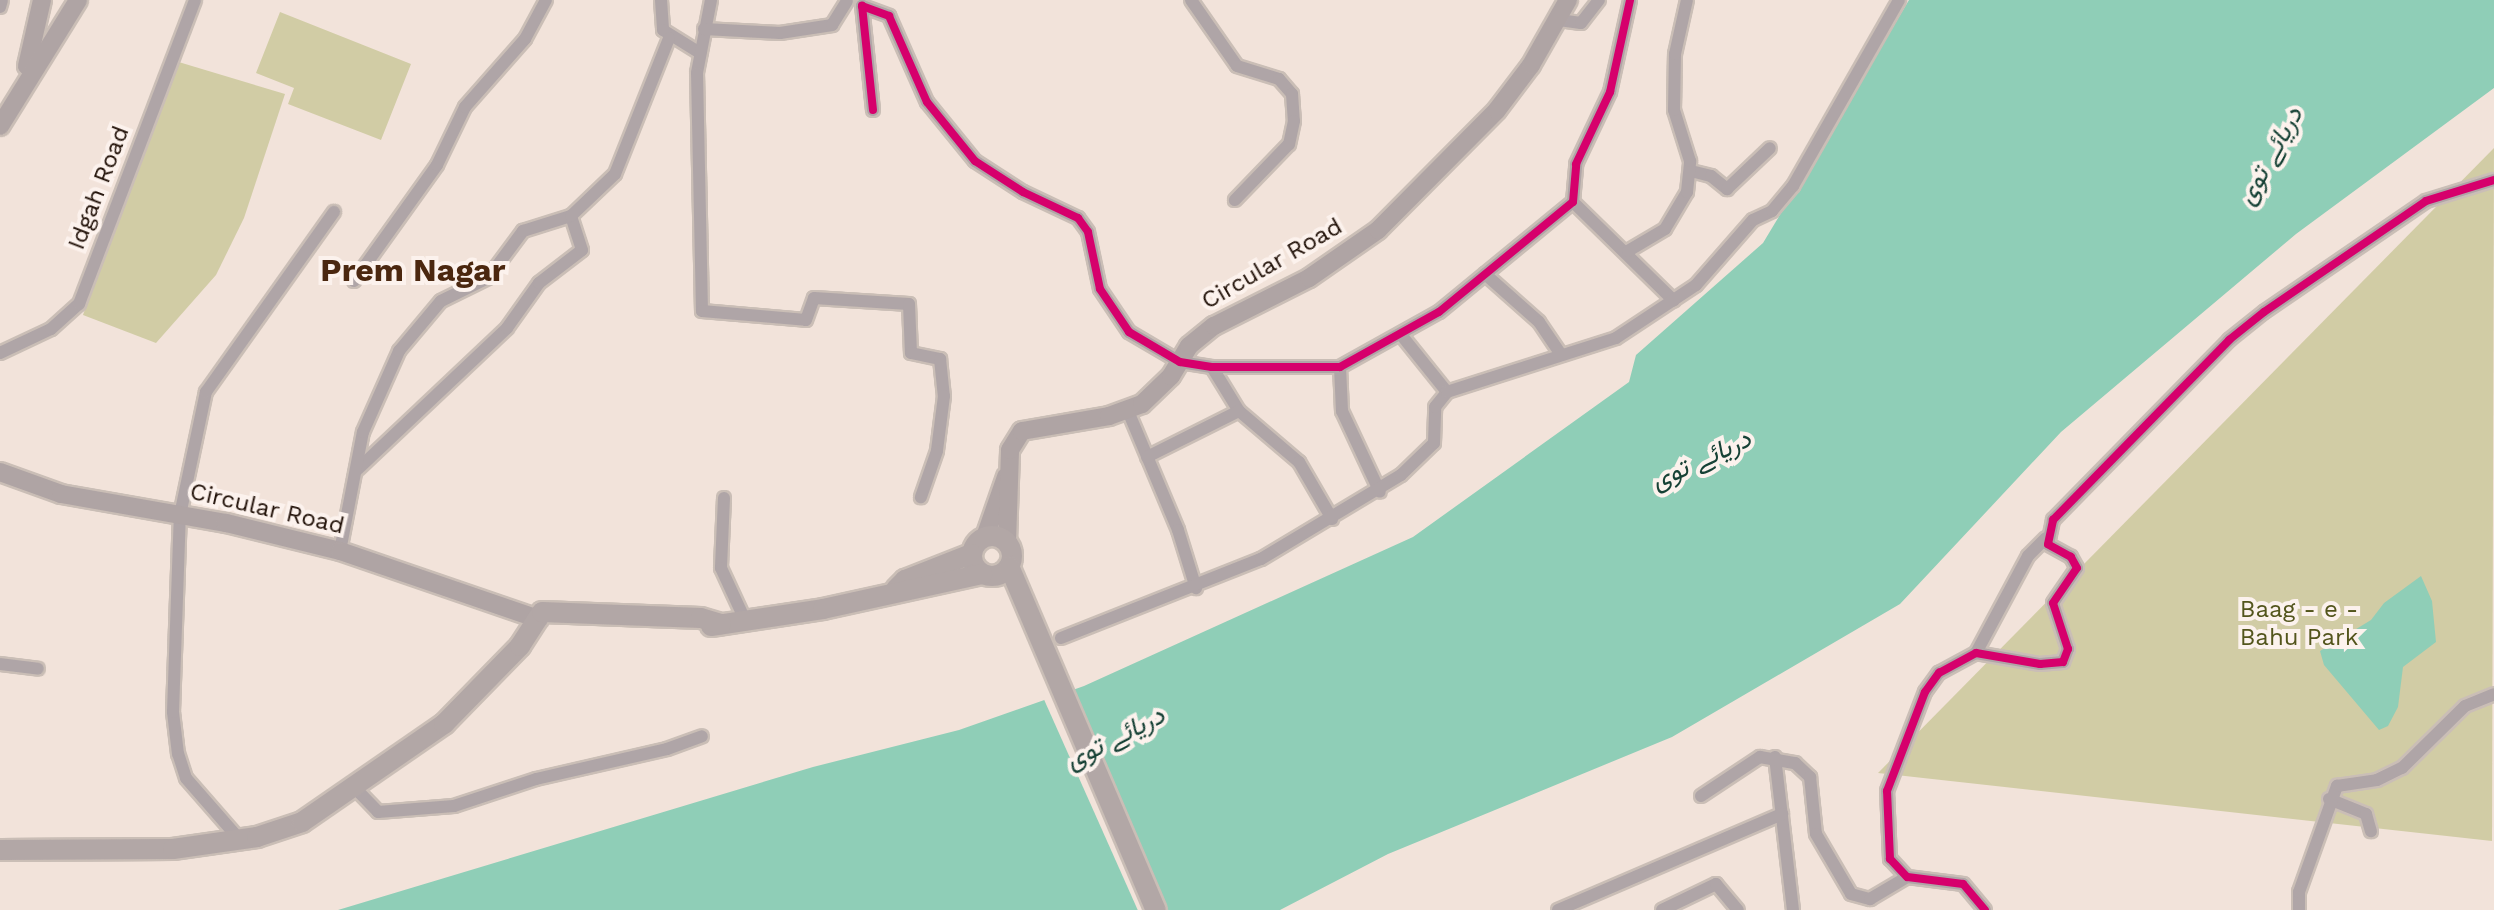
<!DOCTYPE html>
<meta charset="utf-8">
<style>
body{margin:0}
#map{position:relative;width:2494px;height:910px;overflow:hidden;background:#f2e3da;font-family:"Work Sans",Vazirmatn,sans-serif}
div>[style]{position:absolute}
[style*='--x']{left:calc(var(--x)*1px);top:calc(var(--y)*1px);width:calc(var(--w)*1px);rotate:calc(var(--a)*1deg)}
.green>*{inset:0;background:#d1cca5}
.water>*{inset:0;background:#8fceb7}
.pier>*{inset:0;background:#f2e3da;transform-origin:0 0}
.roads{filter:drop-shadow(2px 0 #cabeb6) drop-shadow(-2px 0 #cabeb6) drop-shadow(0 2px #cabeb6) drop-shadow(0 -2px #cabeb6)}
.street>*{height:12px;margin:-6px;padding:0 6px;transform-origin:6px;border-radius:6px;background:#afa5a7}
.secondary>*{height:18px;margin:-9px;padding:0 9px;transform-origin:9px;border-radius:9px;background:#afa4a4}
.primary>*{height:20px;margin:-10px;padding:0 10px;transform-origin:10px;border-radius:10px;background:#b2a7a6}
.primary>.ring{margin:-10px;padding:0;box-sizing:content-box;background:none;border:20px solid #b2a7a6;border-radius:50%}
.cycleway>*{height:8px;margin:-4px;padding:0 4px;transform-origin:4px;border-radius:4px;background:#d6006c}
span{translate:-50% -50%;white-space:nowrap;text-align:center;line-height:1.15;-webkit-text-stroke:8px #fcf2ed;paint-order:stroke}
.street-label{font-size:24px;color:#1f0f06}
.park-label{font-size:24px;color:#53551c}
.water-label{font-size:26px;color:#164135;font-style:italic}
.district-label{font-size:32px;color:#4b270f;font-weight:700}
</style>
<div id="map">
<div class="green">
<div style="clip-path:polygon(280px 12px,411px 64px,381px 140px,288px 104px,294px 88px,256px 73px)"></div>
<div style="clip-path:polygon(172px 60px,285px 94px,244px 218px,216px 275px,156px 343px,83px 315px)"></div>
<div style="clip-path:polygon(2494px 148px,2492px 841px,1878px 773px)"></div>
</div>
<div class="water">
<div style="clip-path:polygon(1909px 0,2494px 0,2494px 88px,2296px 234px,2061px 432px,1900px 604px,1672px 737px,1388px 854px,1280px 910px,338px 910px,813px 767px,959px 730px,1084px 686px,1413px 537px,1629px 382px,1636px 355px,1763px 243px)"></div>
<div style="clip-path:polygon(2421px 576px,2432px 601px,2436px 642px,2403px 667px,2398px 707px,2388px 726px,2379px 730px,2324px 665px,2320px 651px,2371px 620px,2384px 603px)"></div>
</div>
<div class="pier">
<div style="left:1068px;top:687px;width:244px;height:27px;rotate:66deg"></div>
</div>
<div class="roads">
<div class="street">
<div style="--x:661;--y:0;--w:30;--a:86"></div>
<div style="--x:663;--y:30;--w:44;--a:31.9"></div>
<div style="--x:711;--y:0;--w:74;--a:100.9"></div>
<div style="--x:697;--y:73;--w:238;--a:88.8"></div>
<div style="--x:702;--y:311;--w:104;--a:4.9"></div>
<div style="--x:806;--y:320;--w:23;--a:-70"></div>
<div style="--x:814;--y:298;--w:95;--a:3.6"></div>
<div style="--x:909;--y:304;--w:49;--a:87.7"></div>
<div style="--x:911;--y:353;--w:30;--a:12"></div>
<div style="--x:940;--y:359;--w:37;--a:84"></div>
<div style="--x:944;--y:396;--w:55;--a:97.3"></div>
<div style="--x:937;--y:451;--w:49;--a:109.2"></div>
<div style="--x:1191;--y:0;--w:80;--a:55.1"></div>
<div style="--x:1237;--y:66;--w:44;--a:17.2"></div>
<div style="--x:1279;--y:79;--w:20;--a:49"></div>
<div style="--x:1292;--y:94;--w:27;--a:86"></div>
<div style="--x:1294;--y:121;--w:24;--a:102"></div>
<div style="--x:1289;--y:144;--w:78;--a:134"></div>
<div style="--x:0;--y:7;--w:7;--a:-74"></div>
<div style="--x:1559;--y:20;--w:22;--a:8"></div>
<div style="--x:1581;--y:23;--w:29;--a:-52"></div>
<div style="--x:704;--y:29;--w:76;--a:3"></div>
<div style="--x:780;--y:33;--w:53;--a:-8.7"></div>
<div style="--x:832;--y:25;--w:28;--a:-58"></div>
<div style="--x:873;--y:110;--w:105;--a:-96"></div>
<div style="--x:862;--y:6;--w:29;--a:20"></div>
<div style="--x:889;--y:16;--w:94;--a:66.2"></div>
<div style="--x:927;--y:102;--w:76;--a:50.9"></div>
<div style="--x:975;--y:161;--w:57;--a:32.9"></div>
<div style="--x:1023;--y:192;--w:61;--a:25.3"></div>
<div style="--x:1078;--y:218;--w:17;--a:54"></div>
<div style="--x:1088;--y:232;--w:58;--a:78.1"></div>
<div style="--x:1100;--y:289;--w:52;--a:56"></div>
<div style="--x:1129;--y:332;--w:59;--a:30.5"></div>
<div style="--x:1180;--y:362;--w:32;--a:9"></div>
<div style="--x:1212;--y:367;--w:128;--a:0"></div>
<div style="--x:1340;--y:367;--w:113;--a:-29.1"></div>
<div style="--x:1439;--y:312;--w:173;--a:-39.4"></div>
<div style="--x:1573;--y:202;--w:38;--a:-85"></div>
<div style="--x:1576;--y:164;--w:80;--a:-64.7"></div>
<div style="--x:1610;--y:92;--w:94;--a:-77.7"></div>
<div style="--x:1691;--y:171;--w:21;--a:14"></div>
<div style="--x:1711;--y:176;--w:21;--a:39"></div>
<div style="--x:1727;--y:189;--w:59;--a:-43.6"></div>
<div style="--x:1573;--y:202;--w:141;--a:44.4"></div>
<div style="--x:1628;--y:251;--w:43;--a:-30.7"></div>
<div style="--x:1665;--y:229;--w:43;--a:-59.3"></div>
<div style="--x:1687;--y:192;--w:31;--a:-84"></div>
<div style="--x:1690;--y:161;--w:53;--a:-107.4"></div>
<div style="--x:1674;--y:110;--w:56;--a:-89"></div>
<div style="--x:1675;--y:54;--w:55;--a:-77.5"></div>
<div style="--x:1485;--y:274;--w:72;--a:41.6"></div>
<div style="--x:1539;--y:322;--w:37;--a:56"></div>
<div style="--x:354;--y:281;--w:143;--a:-54.4"></div>
<div style="--x:437;--y:165;--w:64;--a:-64.2"></div>
<div style="--x:465;--y:107;--w:91;--a:-48.6"></div>
<div style="--x:525;--y:39;--w:44;--a:-61.7"></div>
<div style="--x:1402;--y:336;--w:72;--a:51.2"></div>
<div style="--x:0;--y:353;--w:56;--a:-25.2"></div>
<div style="--x:51;--y:329;--w:38;--a:-42"></div>
<div style="--x:79;--y:304;--w:325;--a:-69.1"></div>
<div style="--x:1212;--y:367;--w:52;--a:58.5"></div>
<div style="--x:1239;--y:411;--w:79;--a:40.4"></div>
<div style="--x:1299;--y:462;--w:66;--a:59.9"></div>
<div style="--x:1340;--y:367;--w:44;--a:87.4"></div>
<div style="--x:1342;--y:411;--w:89;--a:64.9"></div>
<div style="--x:1128;--y:411;--w:129;--a:67.2"></div>
<div style="--x:1178;--y:530;--w:61;--a:72.8"></div>
<div style="--x:1147;--y:457;--w:103;--a:-26.6"></div>
<div style="--x:358;--y:469;--w:205;--a:-43.4"></div>
<div style="--x:507;--y:328;--w:55;--a:-54.6"></div>
<div style="--x:539;--y:283;--w:54;--a:-37.5"></div>
<div style="--x:582;--y:250;--w:36;--a:-108"></div>
<div style="--x:724;--y:498;--w:70;--a:92.5"></div>
<div style="--x:721;--y:568;--w:60;--a:65.2"></div>
<div style="--x:340;--y:551;--w:121;--a:-79.1"></div>
<div style="--x:363;--y:432;--w:89;--a:-66"></div>
<div style="--x:399;--y:351;--w:65;--a:-50"></div>
<div style="--x:441;--y:301;--w:52;--a:-26.1"></div>
<div style="--x:488;--y:278;--w:59;--a:-53.3"></div>
<div style="--x:523;--y:231;--w:50;--a:-17.4"></div>
<div style="--x:571;--y:216;--w:61;--a:-43.7"></div>
<div style="--x:615;--y:174;--w:146;--a:-68.3"></div>
<div style="--x:1061;--y:638;--w:215;--a:-21.6"></div>
<div style="--x:1261;--y:559;--w:163;--a:-31"></div>
<div style="--x:1401;--y:475;--w:46;--a:-44.1"></div>
<div style="--x:1434;--y:443;--w:36;--a:-88"></div>
<div style="--x:1435;--y:407;--w:19;--a:-51"></div>
<div style="--x:1447;--y:392;--w:177;--a:-17.7"></div>
<div style="--x:1616;--y:338;--w:96;--a:-33.5"></div>
<div style="--x:1696;--y:285;--w:86;--a:-48.8"></div>
<div style="--x:1753;--y:220;--w:21;--a:-25"></div>
<div style="--x:1772;--y:211;--w:33;--a:-50"></div>
<div style="--x:1793;--y:186;--w:214;--a:-60.3"></div>
<div style="--x:1976;--y:653;--w:110;--a:-61.8"></div>
<div style="--x:2028;--y:556;--w:25;--a:-45"></div>
<div style="--x:0;--y:664;--w:38;--a:7"></div>
<div style="--x:1775;--y:757;--w:154;--a:83.3"></div>
<div style="--x:356;--y:789;--w:32;--a:46"></div>
<div style="--x:378;--y:812;--w:76;--a:-4.5"></div>
<div style="--x:454;--y:806;--w:86;--a:-18.2"></div>
<div style="--x:536;--y:779;--w:134;--a:-12.9"></div>
<div style="--x:667;--y:749;--w:37;--a:-20"></div>
<div style="--x:1701;--y:796;--w:71;--a:-33.5"></div>
<div style="--x:1760;--y:757;--w:36;--a:10"></div>
<div style="--x:1795;--y:763;--w:21;--a:43"></div>
<div style="--x:1810;--y:777;--w:57;--a:84"></div>
<div style="--x:1816;--y:834;--w:69;--a:59.7"></div>
<div style="--x:1851;--y:894;--w:20;--a:15"></div>
<div style="--x:1870;--y:899;--w:43;--a:-30.7"></div>
<div style="--x:2329;--y:799;--w:40;--a:22"></div>
<div style="--x:2366;--y:814;--w:18;--a:74"></div>
<div style="--x:240;--y:840;--w:82;--a:-131.1"></div>
<div style="--x:186;--y:778;--w:25;--a:-108"></div>
<div style="--x:178;--y:754;--w:42;--a:-96.8"></div>
<div style="--x:173;--y:712;--w:197;--a:-88"></div>
<div style="--x:180;--y:515;--w:126;--a:-78.1"></div>
<div style="--x:206;--y:392;--w:221;--a:-54.6"></div>
<div style="--x:1558;--y:910;--w:244;--a:-23.2"></div>
<div style="--x:1662;--y:910;--w:60;--a:-25.7"></div>
<div style="--x:1716;--y:884;--w:34;--a:50"></div>
<div style="--x:1985;--y:910;--w:34;--a:-130"></div>
<div style="--x:1963;--y:884;--w:56;--a:-172.9"></div>
<div style="--x:1907;--y:877;--w:25;--a:-133"></div>
<div style="--x:1890;--y:859;--w:68;--a:-92.5"></div>
<div style="--x:1887;--y:791;--w:106;--a:-69"></div>
<div style="--x:1925;--y:692;--w:24;--a:-54"></div>
<div style="--x:1939;--y:673;--w:42;--a:-28.4"></div>
<div style="--x:1976;--y:653;--w:65;--a:9.8"></div>
<div style="--x:2040;--y:664;--w:23;--a:-5"></div>
<div style="--x:2063;--y:662;--w:14;--a:-69"></div>
<div style="--x:2068;--y:649;--w:48;--a:-108.1"></div>
<div style="--x:2053;--y:603;--w:42;--a:-55.6"></div>
<div style="--x:2077;--y:568;--w:13;--a:-119"></div>
<div style="--x:2071;--y:557;--w:26;--a:-151"></div>
<div style="--x:2048;--y:544;--w:25;--a:-78"></div>
<div style="--x:2053;--y:520;--w:252;--a:-45.6"></div>
<div style="--x:2229;--y:340;--w:45;--a:-38.7"></div>
<div style="--x:2264;--y:312;--w:196;--a:-34.4"></div>
<div style="--x:2426;--y:201;--w:71;--a:-17.2"></div>
<div style="--x:2299;--y:910;--w:18;--a:-90"></div>
<div style="--x:2299;--y:892;--w:113;--a:-70.3"></div>
<div style="--x:2337;--y:786;--w:40;--a:-8.5"></div>
<div style="--x:2377;--y:780;--w:28;--a:-26"></div>
<div style="--x:2402;--y:768;--w:88;--a:-44.5"></div>
<div style="--x:2465;--y:706;--w:31;--a:-22"></div>
</div>
<div class="secondary">
<div style="--x:27;--y:66;--w:68;--a:-77.2"></div>
<div style="--x:0;--y:126;--w:148;--a:-58.2"></div>
<div style="--x:0;--y:472;--w:65;--a:19.8"></div>
<div style="--x:61;--y:494;--w:168;--a:10"></div>
<div style="--x:226;--y:523;--w:117;--a:13.8"></div>
<div style="--x:340;--y:551;--w:210;--a:18.9"></div>
<div style="--x:985;--y:537;--w:64;--a:-70.7"></div>
<div style="--x:1007;--y:542;--w:92;--a:-88.1"></div>
<div style="--x:1010;--y:450;--w:22;--a:-58"></div>
<div style="--x:1022;--y:431;--w:88;--a:-9.8"></div>
<div style="--x:1109;--y:416;--w:35;--a:-20"></div>
<div style="--x:1142;--y:404;--w:40;--a:-44"></div>
<div style="--x:1171;--y:376;--w:35;--a:-59"></div>
<div style="--x:1189;--y:346;--w:32;--a:-39"></div>
<div style="--x:1214;--y:326;--w:106;--a:-26.8"></div>
<div style="--x:1309;--y:278;--w:84;--a:-34.8"></div>
<div style="--x:1378;--y:230;--w:169;--a:-45.2"></div>
<div style="--x:1497;--y:110;--w:56;--a:-52.9"></div>
<div style="--x:1531;--y:65;--w:75;--a:-60.4"></div>
</div>
<div class="primary">
<div class="ring" style="left:972px;top:536px;width:20px;height:20px"></div>
<div style="--x:1009;--y:566;--w:374;--a:66.9"></div>
<div style="--x:896;--y:589;--w:13;--a:-45"></div>
<div style="--x:905;--y:580;--w:71;--a:-21.5"></div>
<div style="--x:711;--y:626;--w:113;--a:-8.6"></div>
<div style="--x:823;--y:609;--w:163;--a:-12.4"></div>
<div style="--x:0;--y:850;--w:173;--a:-0.3"></div>
<div style="--x:173;--y:849;--w:85;--a:-8.1"></div>
<div style="--x:257;--y:837;--w:47;--a:-18.4"></div>
<div style="--x:302;--y:822;--w:173;--a:-34.6"></div>
<div style="--x:444;--y:724;--w:109;--a:-45.7"></div>
<div style="--x:520;--y:646;--w:40;--a:-57.1"></div>
<div style="--x:542;--y:612;--w:159;--a:2.2"></div>
<div style="--x:701;--y:618;--w:21;--a:17"></div>
</div>
</div>
<div class="cycleway">
<div style="--x:873;--y:110;--w:105;--a:-96"></div>
<div style="--x:862;--y:6;--w:29;--a:20"></div>
<div style="--x:889;--y:16;--w:94;--a:66.2"></div>
<div style="--x:927;--y:102;--w:76;--a:50.9"></div>
<div style="--x:975;--y:161;--w:57;--a:32.9"></div>
<div style="--x:1023;--y:192;--w:61;--a:25.3"></div>
<div style="--x:1078;--y:218;--w:17;--a:54"></div>
<div style="--x:1088;--y:232;--w:58;--a:78.1"></div>
<div style="--x:1100;--y:289;--w:52;--a:56"></div>
<div style="--x:1129;--y:332;--w:59;--a:30.5"></div>
<div style="--x:1180;--y:362;--w:32;--a:9"></div>
<div style="--x:1212;--y:367;--w:128;--a:0"></div>
<div style="--x:1340;--y:367;--w:113;--a:-29.1"></div>
<div style="--x:1439;--y:312;--w:173;--a:-39.4"></div>
<div style="--x:1573;--y:202;--w:38;--a:-85"></div>
<div style="--x:1576;--y:164;--w:80;--a:-64.7"></div>
<div style="--x:1610;--y:92;--w:94;--a:-77.7"></div>
<div style="--x:1985;--y:910;--w:34;--a:-130"></div>
<div style="--x:1963;--y:884;--w:56;--a:-172.9"></div>
<div style="--x:1907;--y:877;--w:25;--a:-133"></div>
<div style="--x:1890;--y:859;--w:68;--a:-92.5"></div>
<div style="--x:1887;--y:791;--w:106;--a:-69"></div>
<div style="--x:1925;--y:692;--w:24;--a:-54"></div>
<div style="--x:1939;--y:673;--w:42;--a:-28.4"></div>
<div style="--x:1976;--y:653;--w:65;--a:9.8"></div>
<div style="--x:2040;--y:664;--w:23;--a:-5"></div>
<div style="--x:2063;--y:662;--w:14;--a:-69"></div>
<div style="--x:2068;--y:649;--w:48;--a:-108.1"></div>
<div style="--x:2053;--y:603;--w:42;--a:-55.6"></div>
<div style="--x:2077;--y:568;--w:13;--a:-119"></div>
<div style="--x:2071;--y:557;--w:26;--a:-151"></div>
<div style="--x:2048;--y:544;--w:25;--a:-78"></div>
<div style="--x:2053;--y:520;--w:252;--a:-45.6"></div>
<div style="--x:2229;--y:340;--w:45;--a:-38.7"></div>
<div style="--x:2264;--y:312;--w:196;--a:-34.4"></div>
<div style="--x:2426;--y:201;--w:71;--a:-17.2"></div>
</div>
<div class="street-label">
<span style="left:99px;top:188px;rotate:-69deg">Idgah Road</span>
<span style="left:1272px;top:264px;rotate:-30deg">Circular Road</span>
<span style="left:267px;top:509px;rotate:13deg">Circular Road</span>
</div>
<div class="park-label">
<span style="left:2299px;top:624px">Baag - e -<br>Bahu Park</span>
</div>
<div class="water-label">
<span style="left:2270px;top:156px;rotate:-61deg">دریائے توی</span>
<span style="left:1701px;top:460px;rotate:-25deg">دریائے توی</span>
<span style="left:1115px;top:738px;rotate:-27deg">دریائے توی</span>
</div>
<div class="district-label">
<span style="left:413px;top:270px">Prem Nagar</span>
</div>
</div>
